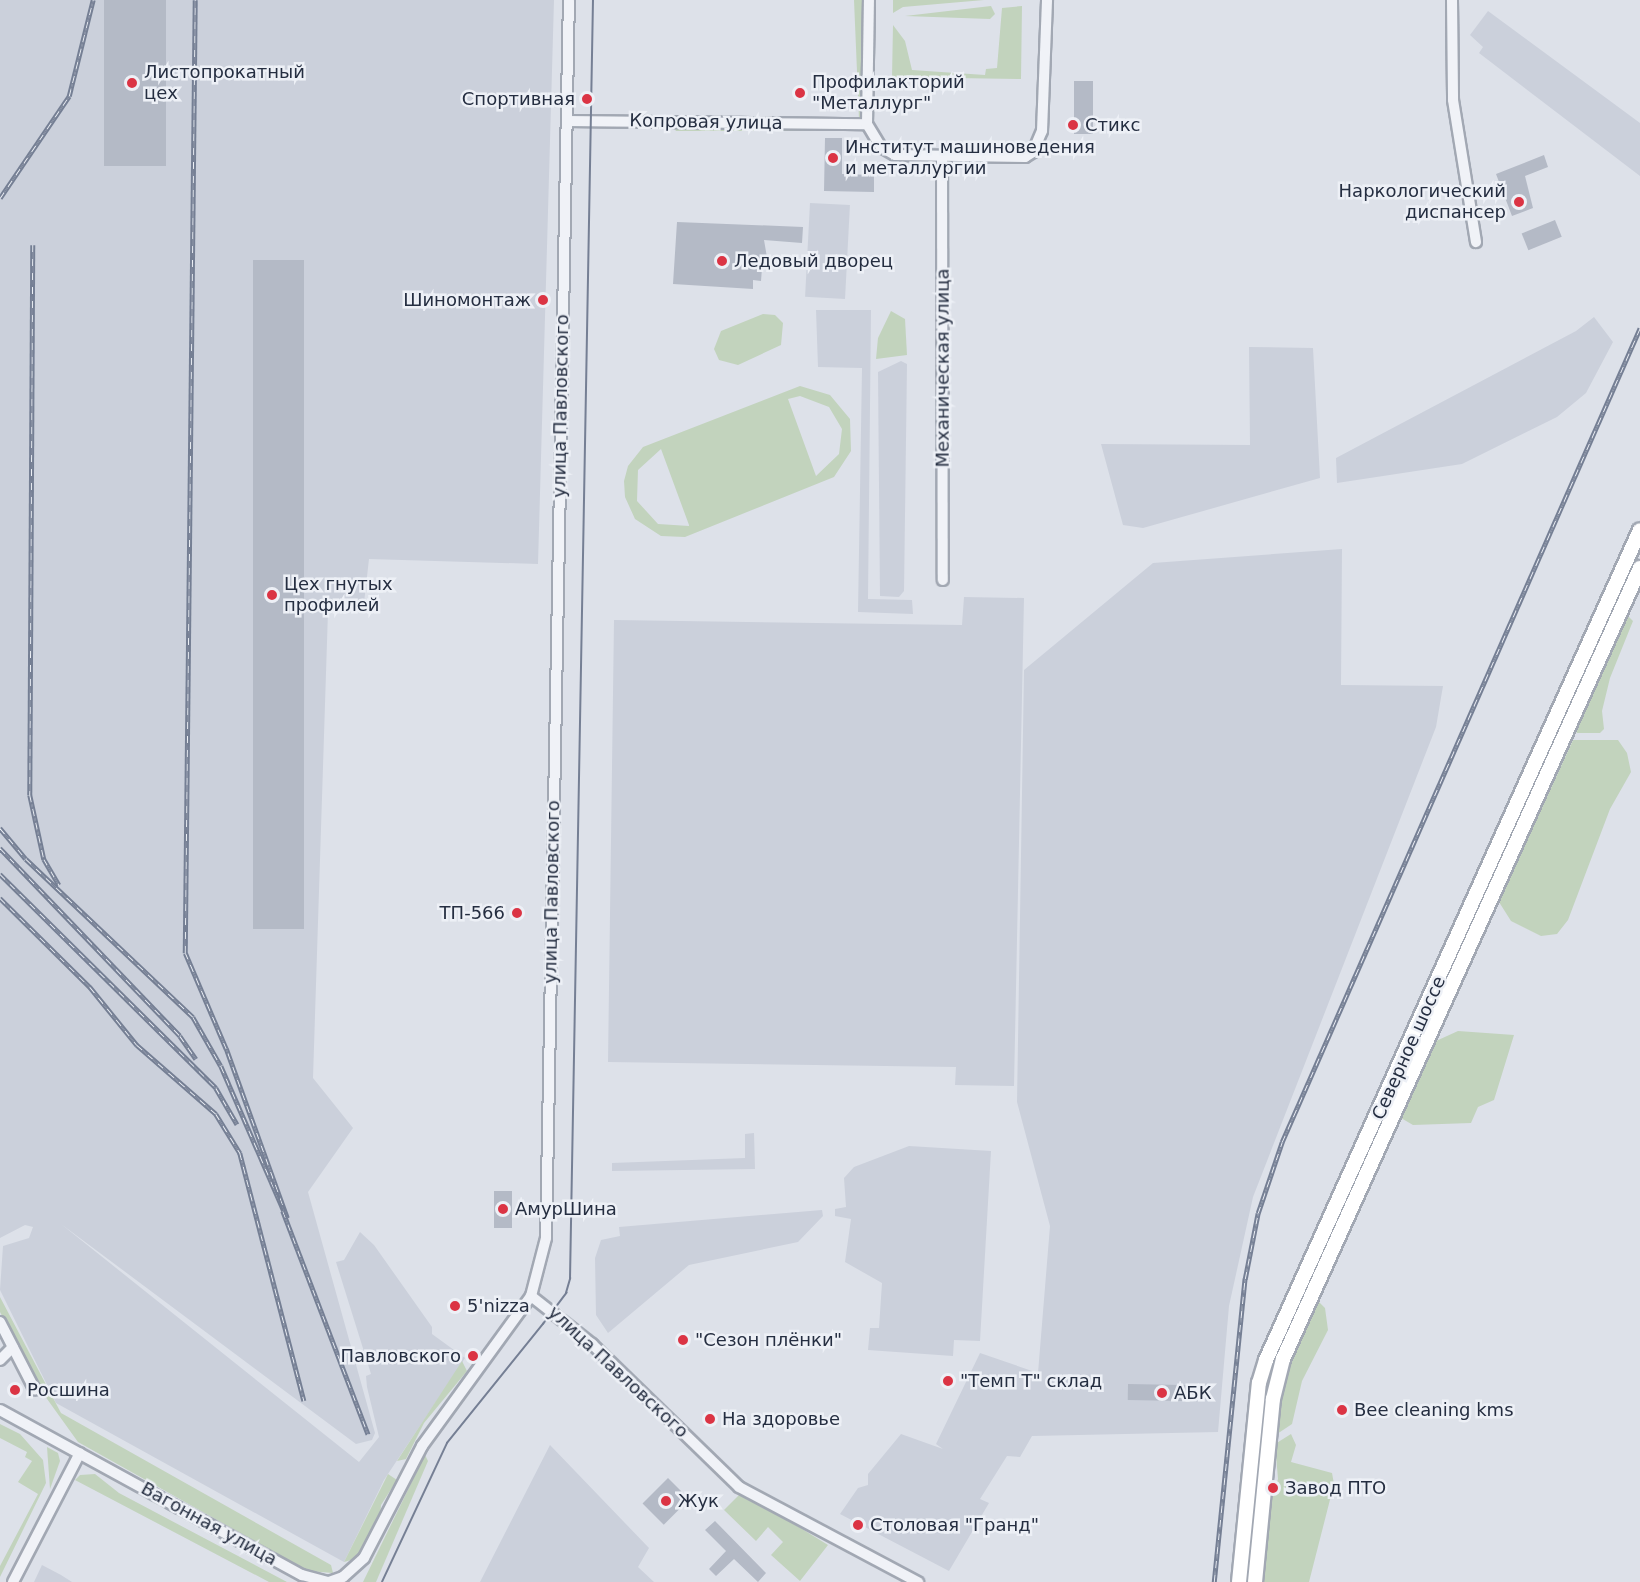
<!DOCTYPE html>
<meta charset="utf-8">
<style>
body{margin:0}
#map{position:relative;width:1640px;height:1582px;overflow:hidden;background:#dde1e9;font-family:"DejaVu Sans",sans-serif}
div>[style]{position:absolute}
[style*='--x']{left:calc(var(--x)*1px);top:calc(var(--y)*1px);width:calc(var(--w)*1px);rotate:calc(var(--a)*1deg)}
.built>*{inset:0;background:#cbd0db;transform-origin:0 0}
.green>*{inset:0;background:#c2d3bd}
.building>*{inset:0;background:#b4bac6;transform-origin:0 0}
.roads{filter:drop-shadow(2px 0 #a2a8b3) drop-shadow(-2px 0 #a2a8b3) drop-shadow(0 2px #a2a8b3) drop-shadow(0 -2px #a2a8b3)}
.minor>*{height:10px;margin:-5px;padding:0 5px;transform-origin:5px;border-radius:5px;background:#f0f2f7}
.major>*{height:14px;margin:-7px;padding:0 7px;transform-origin:7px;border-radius:7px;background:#fff}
.tram>*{height:1.5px;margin:-0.75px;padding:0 0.75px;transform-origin:0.75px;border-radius:0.75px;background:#757f94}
.rail>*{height:4.5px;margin-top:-2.25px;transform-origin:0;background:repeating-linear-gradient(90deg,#edf0f6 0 7px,#757f94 0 14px);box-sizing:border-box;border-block:2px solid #757f94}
.dots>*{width:16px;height:16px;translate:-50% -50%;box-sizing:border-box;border:3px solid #edf0f6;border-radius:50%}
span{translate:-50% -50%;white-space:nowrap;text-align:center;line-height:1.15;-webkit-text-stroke:5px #edf0f6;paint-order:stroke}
.poi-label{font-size:18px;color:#252e41}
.left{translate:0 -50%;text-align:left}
.right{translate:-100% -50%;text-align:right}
.street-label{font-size:18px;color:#252e41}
</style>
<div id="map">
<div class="built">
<div style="clip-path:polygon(0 0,554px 0,538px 564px,369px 559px,363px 612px,328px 611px,313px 1078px,353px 1128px,308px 1192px,375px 1433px,372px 1440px,356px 1444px,61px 1224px,359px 1462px,379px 1437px,367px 1387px,366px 1376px,371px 1374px,336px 1262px,344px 1260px,360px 1232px,374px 1245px,432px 1327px,432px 1334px,465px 1358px,384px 1480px,344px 1562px,56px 1403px,0 1290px,3px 1246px,29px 1238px,33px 1227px,25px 1225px,0 1238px)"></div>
<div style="clip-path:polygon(1488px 11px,1640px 123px,1640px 176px,1479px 53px,1483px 47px,1470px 35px)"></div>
<div style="left:810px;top:203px;width:40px;height:94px;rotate:3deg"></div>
<div style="clip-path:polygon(816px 310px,871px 310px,868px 599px,912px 600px,913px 614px,858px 612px,862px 368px,818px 367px)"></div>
<div style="clip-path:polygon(1594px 317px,1613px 342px,1586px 393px,1557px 417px,1462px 464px,1337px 483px,1336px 458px,1576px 331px)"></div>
<div style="clip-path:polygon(1249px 347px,1313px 348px,1320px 478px,1143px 528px,1123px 525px,1101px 444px,1250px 445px)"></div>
<div style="clip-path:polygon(901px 361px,907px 364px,904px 591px,899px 597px,880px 596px,878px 372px)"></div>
<div style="clip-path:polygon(1342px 549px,1341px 685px,1443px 686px,1436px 727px,1253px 1197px,1229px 1306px,1218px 1432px,1032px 1436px,1020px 1457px,1007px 1456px,980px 1499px,989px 1503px,949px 1571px,840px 1514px,858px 1488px,868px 1485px,868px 1474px,901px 1434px,943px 1449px,936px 1444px,980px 1353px,1038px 1373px,1050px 1226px,1017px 1102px,1024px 670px,1153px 563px)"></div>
<div style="clip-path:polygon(964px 597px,1024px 598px,1014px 1086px,955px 1085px,956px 1067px,608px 1062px,614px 620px,962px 625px)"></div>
<div style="clip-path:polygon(754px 1133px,755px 1169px,612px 1171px,612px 1163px,745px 1158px,745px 1134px)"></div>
<div style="clip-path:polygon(909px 1146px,991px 1151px,980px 1341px,954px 1340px,953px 1356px,868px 1350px,870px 1328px,879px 1328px,882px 1283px,845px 1262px,851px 1219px,835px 1216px,835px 1209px,846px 1207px,844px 1178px,854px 1167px)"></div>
<div style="clip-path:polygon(822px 1210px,823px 1216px,798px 1242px,689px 1265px,608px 1333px,596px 1315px,595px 1258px,601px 1240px,620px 1236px,619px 1227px)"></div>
<div style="clip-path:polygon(550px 1445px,649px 1548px,638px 1567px,654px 1582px,480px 1582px)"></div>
<div style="clip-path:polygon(42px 1565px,61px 1575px,72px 1582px,34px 1582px)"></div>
</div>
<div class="green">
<div style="clip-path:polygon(854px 0,863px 0,863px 119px,859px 119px)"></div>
<div style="clip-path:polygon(893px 0,984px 0,903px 7px,893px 13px)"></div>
<div style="clip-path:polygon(991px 6px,995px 14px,990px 19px,905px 16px)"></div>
<div style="clip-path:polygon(1022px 6px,1021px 79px,892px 77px,893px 25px,905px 41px,912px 70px,985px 75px,986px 69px,997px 68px,1002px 8px)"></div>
<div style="clip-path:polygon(673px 126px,816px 128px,818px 131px,676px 131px)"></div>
<div style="clip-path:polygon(891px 311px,905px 319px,907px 355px,876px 359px,878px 338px)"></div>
<div style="clip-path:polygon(763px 314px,775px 315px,783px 323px,781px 345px,738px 365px,719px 360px,714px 349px,721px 331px)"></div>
<div style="clip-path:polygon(evenodd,800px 386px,830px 395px,850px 419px,851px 451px,834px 477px,685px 537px,661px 536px,635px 519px,625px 497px,624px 481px,628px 466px,643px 447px,800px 386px,800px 396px,829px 407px,842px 429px,839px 454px,816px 476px,788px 399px,800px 396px,800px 386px,661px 449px,689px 525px,689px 526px,658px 524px,637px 501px,638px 470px,661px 449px)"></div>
<div style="clip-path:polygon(1612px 611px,1613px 612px,1432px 1015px,1609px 612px)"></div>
<div style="clip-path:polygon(1627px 615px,1633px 621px,1610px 678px,1602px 711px,1604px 729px,1600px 733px,1577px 733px,1574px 729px)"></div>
<div style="clip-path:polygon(1573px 740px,1618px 740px,1627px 753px,1631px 772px,1610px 809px,1568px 920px,1557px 934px,1541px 936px,1511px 921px,1499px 902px)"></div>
<div style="clip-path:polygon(1458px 1031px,1514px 1035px,1494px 1100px,1478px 1107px,1471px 1123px,1413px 1125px,1401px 1118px,1436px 1041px)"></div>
<div style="clip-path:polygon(0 1297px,61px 1413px,331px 1565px,333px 1573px,308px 1571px,78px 1442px,37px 1385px,0 1312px)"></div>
<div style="clip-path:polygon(1319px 1302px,1325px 1308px,1328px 1330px,1302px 1381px,1292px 1424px,1274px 1436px,1284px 1368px)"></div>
<div style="clip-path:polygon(1301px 1304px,1270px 1383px,1250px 1582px,1244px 1582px,1264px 1386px)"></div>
<div style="clip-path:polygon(462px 1361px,467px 1371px,424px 1423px,406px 1459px,397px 1461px)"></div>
<div style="clip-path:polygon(0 1424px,20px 1434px,43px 1460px,46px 1483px,0 1577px,0 1566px,38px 1494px,18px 1482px,32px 1461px,25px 1457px,27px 1452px,0 1438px)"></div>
<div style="clip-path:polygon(1291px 1434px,1296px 1445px,1291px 1462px,1332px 1473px,1334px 1484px,1309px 1582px,1264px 1582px,1268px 1512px,1278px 1479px,1275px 1444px)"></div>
<div style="clip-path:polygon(47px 1447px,58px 1453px,60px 1461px,50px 1489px)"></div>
<div style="clip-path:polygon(425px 1455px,428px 1461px,376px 1582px,363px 1582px)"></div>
<div style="clip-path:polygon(95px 1474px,119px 1493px,287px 1582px,269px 1582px,75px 1480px,80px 1475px)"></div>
<div style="clip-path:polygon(388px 1474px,397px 1480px,381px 1505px,380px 1520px,358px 1558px,344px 1562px)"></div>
<div style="clip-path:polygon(742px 1492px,828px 1545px,800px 1581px,771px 1555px,783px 1542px,768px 1527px,756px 1541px,724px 1510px)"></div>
</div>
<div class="building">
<div style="left:104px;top:0;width:62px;height:166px"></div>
<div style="left:1074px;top:81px;width:19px;height:53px"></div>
<div style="clip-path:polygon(825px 138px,842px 138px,842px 174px,874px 175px,874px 192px,824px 191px)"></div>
<div style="clip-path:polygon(1544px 155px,1548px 167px,1525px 176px,1533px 208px,1512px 216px,1496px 174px)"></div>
<div style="left:1555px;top:220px;width:18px;height:36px;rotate:68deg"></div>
<div style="clip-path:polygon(677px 222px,803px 227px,802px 243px,764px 240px,769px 269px,762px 268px,761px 281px,753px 280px,753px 289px,673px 284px)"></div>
<div style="left:253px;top:260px;width:51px;height:669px"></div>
<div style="left:494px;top:1191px;width:18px;height:37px"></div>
<div style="left:1128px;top:1384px;width:67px;height:16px;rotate:1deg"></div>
<div style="left:668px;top:1478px;width:30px;height:36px;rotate:45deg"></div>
<div style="clip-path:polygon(715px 1521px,766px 1573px,758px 1582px,734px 1559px,716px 1576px,709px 1569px,726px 1551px,705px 1530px)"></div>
</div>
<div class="roads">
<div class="minor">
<div style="--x:1452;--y:0;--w:100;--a:89.4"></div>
<div style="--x:1453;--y:100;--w:144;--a:80.8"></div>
<div style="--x:567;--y:121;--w:300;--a:0.6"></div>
<div style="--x:867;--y:124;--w:27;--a:59"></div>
<div style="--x:881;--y:147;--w:16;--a:30"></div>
<div style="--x:895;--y:155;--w:130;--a:0.9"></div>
<div style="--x:1025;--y:157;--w:9;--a:-32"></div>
<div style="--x:1033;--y:152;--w:23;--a:-67"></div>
<div style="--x:1042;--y:131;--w:131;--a:-87.8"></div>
<div style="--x:867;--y:124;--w:124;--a:-89.1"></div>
<div style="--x:942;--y:156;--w:424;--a:89.9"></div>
<div style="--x:531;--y:1296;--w:78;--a:38.2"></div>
<div style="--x:592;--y:1344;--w:205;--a:44.2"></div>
<div style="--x:739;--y:1487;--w:203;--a:28"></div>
<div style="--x:0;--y:1322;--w:76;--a:62.8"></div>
<div style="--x:0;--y:1360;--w:18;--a:-45"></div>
<div style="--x:0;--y:1410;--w:344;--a:28.7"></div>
<div style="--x:302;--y:1575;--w:28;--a:15"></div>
<div style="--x:329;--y:1582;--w:15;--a:-20"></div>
<div style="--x:343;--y:1577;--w:28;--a:-42"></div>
<div style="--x:364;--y:1558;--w:126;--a:-62.6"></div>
<div style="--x:422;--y:1446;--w:185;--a:-54"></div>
<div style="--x:531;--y:1296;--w:60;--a:-75.5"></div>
<div style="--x:546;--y:1238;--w:1238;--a:-88.94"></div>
<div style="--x:13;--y:1582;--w:145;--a:-62.6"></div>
</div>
<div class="major">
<div style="--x:1239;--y:1582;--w:200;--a:-84.3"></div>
<div style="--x:1259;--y:1383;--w:24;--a:-73"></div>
<div style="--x:1266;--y:1360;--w:910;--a:-65.74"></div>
<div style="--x:1255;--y:1582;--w:184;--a:-84.4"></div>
<div style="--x:1273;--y:1399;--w:41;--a:-76"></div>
<div style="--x:1283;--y:1359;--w:868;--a:-65.71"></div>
</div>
</div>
<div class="tram">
<div style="--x:382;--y:1582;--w:153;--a:-64.9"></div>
<div style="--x:447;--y:1443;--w:153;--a:-51.1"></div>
<div style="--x:543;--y:1324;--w:39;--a:-53"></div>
<div style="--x:566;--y:1293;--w:15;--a:-74"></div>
<div style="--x:570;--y:1279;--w:1279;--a:-88.97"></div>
</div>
<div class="rail">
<div style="--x:0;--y:198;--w:123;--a:-55.9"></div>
<div style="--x:69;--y:96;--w:99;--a:-76"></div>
<div style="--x:33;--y:245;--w:550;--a:90.31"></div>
<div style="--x:30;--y:795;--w:66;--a:77.7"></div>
<div style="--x:44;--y:859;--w:30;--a:60"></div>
<div style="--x:0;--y:828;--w:40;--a:50"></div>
<div style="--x:26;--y:859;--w:230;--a:43.4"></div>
<div style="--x:193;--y:1017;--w:56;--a:60.3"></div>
<div style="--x:221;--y:1066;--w:166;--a:66.5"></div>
<div style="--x:287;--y:1218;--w:180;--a:-109.8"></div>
<div style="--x:226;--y:1049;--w:104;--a:-113.1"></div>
<div style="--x:185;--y:953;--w:953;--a:-89.4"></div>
<div style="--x:0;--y:848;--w:260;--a:46.2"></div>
<div style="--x:180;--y:1036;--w:28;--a:55"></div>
<div style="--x:0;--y:874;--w:304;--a:44.7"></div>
<div style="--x:216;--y:1088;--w:42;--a:59.7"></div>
<div style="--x:0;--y:898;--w:127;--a:44.7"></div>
<div style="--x:90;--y:987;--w:75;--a:51"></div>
<div style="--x:137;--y:1045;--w:105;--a:41.1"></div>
<div style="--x:216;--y:1114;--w:46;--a:58.4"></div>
<div style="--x:240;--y:1153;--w:256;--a:75.5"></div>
<div style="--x:283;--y:1211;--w:239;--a:69.1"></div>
<div style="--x:1214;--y:1582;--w:305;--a:-84.2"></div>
<div style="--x:1245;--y:1279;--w:67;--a:-78.9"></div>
<div style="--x:1258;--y:1213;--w:75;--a:-71.3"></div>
<div style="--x:1282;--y:1142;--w:889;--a:-66.26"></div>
</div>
<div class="dots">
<div style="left:132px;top:83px;background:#db3444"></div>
<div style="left:800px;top:93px;background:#db3444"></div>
<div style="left:587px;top:99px;background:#db3444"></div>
<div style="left:1073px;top:125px;background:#db3444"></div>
<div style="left:833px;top:158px;background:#db3444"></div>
<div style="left:1519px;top:202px;background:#db3444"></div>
<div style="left:722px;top:261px;background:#db3444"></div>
<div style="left:543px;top:300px;background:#db3444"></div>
<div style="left:272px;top:595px;background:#db3444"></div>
<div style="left:517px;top:913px;background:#db3444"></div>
<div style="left:503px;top:1209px;background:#db3444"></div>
<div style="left:455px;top:1306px;background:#db3444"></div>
<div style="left:683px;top:1340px;background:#db3444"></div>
<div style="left:473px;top:1356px;background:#db3444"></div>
<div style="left:948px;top:1381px;background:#db3444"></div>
<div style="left:15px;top:1390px;background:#db3444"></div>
<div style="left:1162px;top:1393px;background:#db3444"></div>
<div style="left:1342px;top:1410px;background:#db3444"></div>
<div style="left:710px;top:1419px;background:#db3444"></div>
<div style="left:1273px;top:1488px;background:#db3444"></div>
<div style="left:666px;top:1501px;background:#db3444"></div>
<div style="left:858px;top:1525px;background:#db3444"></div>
</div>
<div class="poi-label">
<span class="left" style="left:144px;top:83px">Листопрокатный<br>цех</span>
<span class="left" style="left:812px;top:93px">Профилакторий<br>"Металлург"</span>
<span class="right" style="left:575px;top:99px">Спортивная</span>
<span class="left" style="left:1085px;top:125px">Стикс</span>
<span class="left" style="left:845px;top:158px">Институт машиноведения<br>и металлургии</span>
<span class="right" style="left:1506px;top:202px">Наркологический<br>диспансер</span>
<span class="left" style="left:734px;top:261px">Ледовый дворец</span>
<span class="right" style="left:531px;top:300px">Шиномонтаж</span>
<span class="left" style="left:284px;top:595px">Цех гнутых<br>профилей</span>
<span class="right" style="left:505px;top:913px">ТП-566</span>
<span class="left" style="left:515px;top:1209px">АмурШина</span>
<span class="left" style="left:467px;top:1306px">5'nizza</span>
<span class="left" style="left:695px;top:1340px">"Сезон плёнки"</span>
<span class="right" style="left:461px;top:1356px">Павловского</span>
<span class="left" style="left:960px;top:1381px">"Темп Т" склад</span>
<span class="left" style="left:27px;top:1390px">Росшина</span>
<span class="left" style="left:1174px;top:1393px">АБК</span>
<span class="left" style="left:1354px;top:1410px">Bee cleaning kms</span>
<span class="left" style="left:722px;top:1419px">На здоровье</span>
<span class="left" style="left:1285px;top:1488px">Завод ПТО</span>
<span class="left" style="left:678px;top:1501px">Жук</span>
<span class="left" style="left:870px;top:1525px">Столовая "Гранд"</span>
</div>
<div class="street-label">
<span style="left:706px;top:122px;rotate:1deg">Копровая улица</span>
<span style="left:943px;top:368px;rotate:-90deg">Механическая улица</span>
<span style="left:561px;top:406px;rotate:-89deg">улица Павловского</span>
<span style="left:552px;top:892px;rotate:-89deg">улица Павловского</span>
<span style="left:1409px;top:1048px;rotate:-66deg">Северное шоссе</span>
<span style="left:618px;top:1372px;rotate:43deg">улица Павловского</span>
<span style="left:209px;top:1524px;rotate:29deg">Вагонная улица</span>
</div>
</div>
